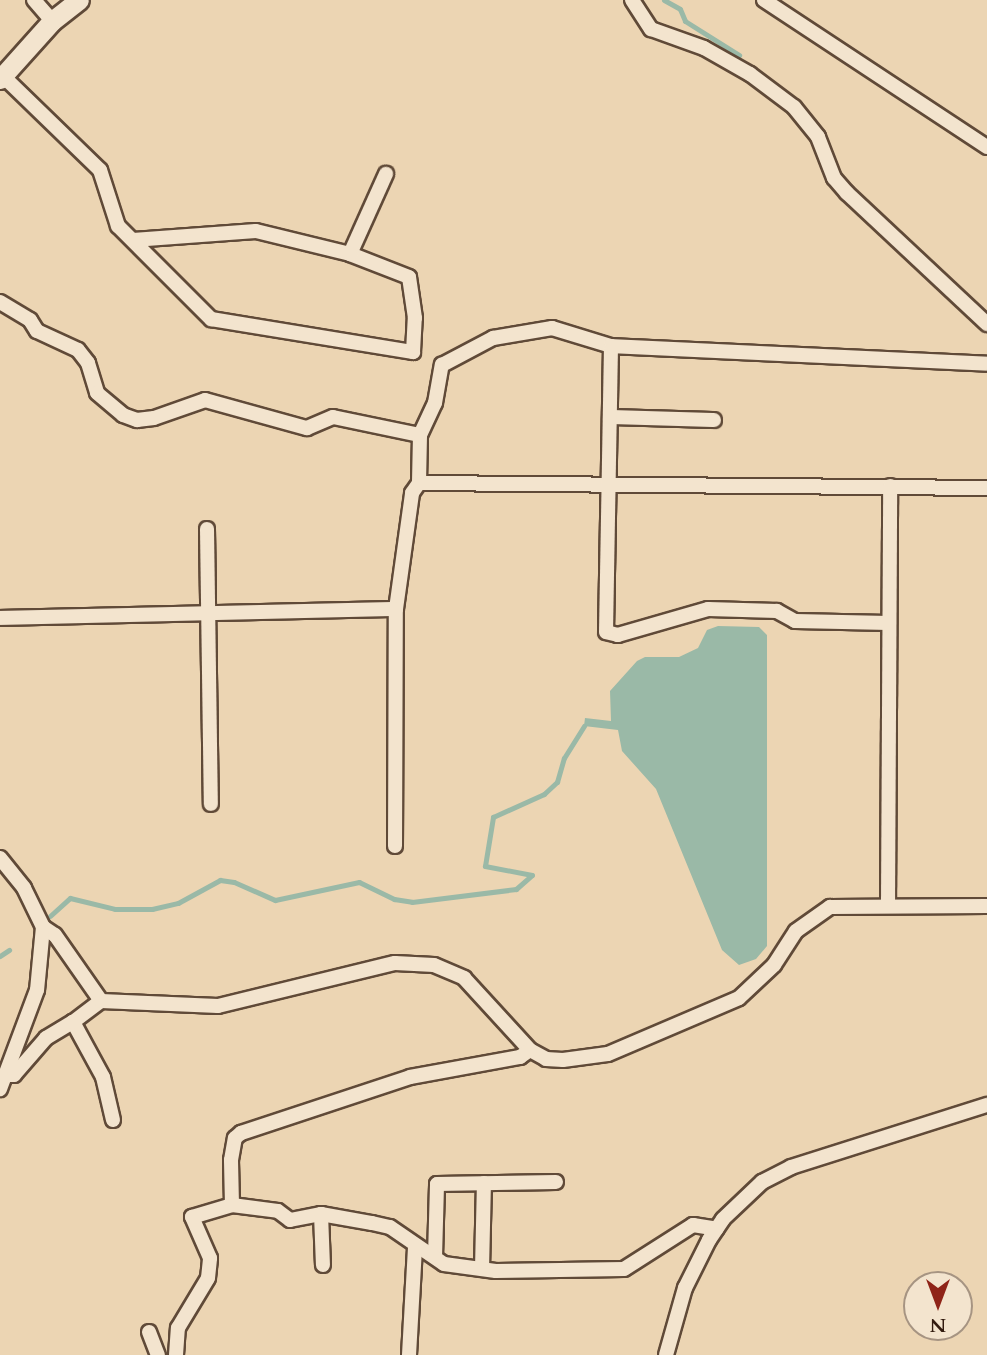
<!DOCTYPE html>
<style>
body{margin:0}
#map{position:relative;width:987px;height:1355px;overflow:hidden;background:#ecd5b3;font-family:Cardo,serif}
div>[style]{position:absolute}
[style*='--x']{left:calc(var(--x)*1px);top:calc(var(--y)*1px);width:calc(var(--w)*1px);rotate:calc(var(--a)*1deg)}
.water>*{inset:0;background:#9ab9a7}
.stream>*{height:5px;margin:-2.5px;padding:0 2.5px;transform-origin:2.5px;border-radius:2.5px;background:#9ab9a7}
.roads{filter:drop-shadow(2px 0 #604a38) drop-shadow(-2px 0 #604a38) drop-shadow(0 2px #604a38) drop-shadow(0 -2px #604a38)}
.street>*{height:14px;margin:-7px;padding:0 7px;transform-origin:7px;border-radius:7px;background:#f3e4ce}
.secondary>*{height:19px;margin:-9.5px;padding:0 9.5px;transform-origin:9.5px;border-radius:9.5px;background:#f3e4ce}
span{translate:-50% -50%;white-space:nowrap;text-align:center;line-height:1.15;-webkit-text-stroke:7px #f3e4ce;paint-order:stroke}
.north{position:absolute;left:903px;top:1271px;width:70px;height:70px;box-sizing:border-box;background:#f3e4ce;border:2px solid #a69482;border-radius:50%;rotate:180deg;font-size:19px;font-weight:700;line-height:28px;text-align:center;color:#321b0f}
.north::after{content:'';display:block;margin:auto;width:24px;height:32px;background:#8f2418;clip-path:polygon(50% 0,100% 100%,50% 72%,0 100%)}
</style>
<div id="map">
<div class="water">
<div style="clip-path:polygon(718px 626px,759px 627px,767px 635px,767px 946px,756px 959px,739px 965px,722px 950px,656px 789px,622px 751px,618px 730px,584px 726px,585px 718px,611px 721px,610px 691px,637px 661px,645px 657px,679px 657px,698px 648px,707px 630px)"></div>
</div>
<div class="stream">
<div style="--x:664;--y:0;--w:18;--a:29"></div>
<div style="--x:680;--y:9;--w:13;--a:67"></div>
<div style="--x:685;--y:21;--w:64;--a:32.2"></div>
<div style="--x:50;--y:916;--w:27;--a:-42"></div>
<div style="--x:70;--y:898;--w:46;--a:13.7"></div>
<div style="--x:115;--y:909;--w:37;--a:0"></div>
<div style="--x:152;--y:909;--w:27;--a:-13"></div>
<div style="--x:178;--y:903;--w:48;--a:-28.7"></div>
<div style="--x:220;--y:880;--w:14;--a:8"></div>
<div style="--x:234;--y:882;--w:45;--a:23.7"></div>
<div style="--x:275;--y:900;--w:86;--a:-12.1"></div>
<div style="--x:359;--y:882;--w:39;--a:26"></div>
<div style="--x:394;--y:899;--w:18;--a:9"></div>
<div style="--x:412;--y:902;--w:105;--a:-7.1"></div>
<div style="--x:516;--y:889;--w:21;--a:-41"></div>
<div style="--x:532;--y:875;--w:48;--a:-169.2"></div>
<div style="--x:485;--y:866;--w:50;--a:-80.7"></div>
<div style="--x:493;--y:817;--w:56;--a:-24.3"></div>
<div style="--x:544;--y:794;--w:18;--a:-43"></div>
<div style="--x:557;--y:782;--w:25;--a:-74"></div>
<div style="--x:564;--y:758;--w:38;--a:-58"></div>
<div style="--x:0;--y:956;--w:11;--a:-34"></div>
</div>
<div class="roads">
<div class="street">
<div style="--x:34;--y:0;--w:28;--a:49"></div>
<div style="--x:632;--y:0;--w:35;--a:57"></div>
<div style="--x:651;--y:29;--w:56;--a:19.7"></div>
<div style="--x:704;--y:48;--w:53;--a:29.5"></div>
<div style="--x:750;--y:74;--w:55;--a:36.9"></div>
<div style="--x:794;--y:107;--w:38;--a:51"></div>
<div style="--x:818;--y:137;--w:44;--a:68.7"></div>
<div style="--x:834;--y:178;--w:20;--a:49"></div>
<div style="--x:847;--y:193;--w:192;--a:43.1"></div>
<div style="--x:764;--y:0;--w:267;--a:33.4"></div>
<div style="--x:3;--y:76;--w:135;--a:44.1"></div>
<div style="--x:100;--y:170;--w:59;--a:72.2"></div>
<div style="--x:118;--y:226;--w:132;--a:45"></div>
<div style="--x:211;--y:319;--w:205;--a:9.3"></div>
<div style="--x:413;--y:352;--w:34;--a:-87"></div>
<div style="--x:415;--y:318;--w:41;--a:-98.3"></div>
<div style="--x:409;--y:277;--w:63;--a:-158.7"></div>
<div style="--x:350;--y:254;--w:88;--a:-65.8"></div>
<div style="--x:133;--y:240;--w:123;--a:-4.2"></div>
<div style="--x:256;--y:231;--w:97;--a:13.7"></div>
<div style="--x:0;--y:302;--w:35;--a:31"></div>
<div style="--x:30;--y:320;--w:13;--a:58"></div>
<div style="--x:37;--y:331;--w:45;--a:24.9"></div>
<div style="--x:78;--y:350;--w:16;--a:52"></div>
<div style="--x:88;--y:363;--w:31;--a:73"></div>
<div style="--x:97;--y:393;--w:34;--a:40"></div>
<div style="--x:123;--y:415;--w:15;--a:20"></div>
<div style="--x:137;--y:420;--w:17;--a:-7"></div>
<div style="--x:154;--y:418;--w:54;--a:-19.4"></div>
<div style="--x:205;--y:400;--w:106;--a:15.4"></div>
<div style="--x:307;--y:428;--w:28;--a:-23"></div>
<div style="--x:333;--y:417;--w:89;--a:11.7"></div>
<div style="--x:420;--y:435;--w:48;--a:91.2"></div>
<div style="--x:610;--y:417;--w:104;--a:1.7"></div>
<div style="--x:420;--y:435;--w:35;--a:-65"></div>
<div style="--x:435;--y:403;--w:39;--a:-80"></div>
<div style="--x:442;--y:365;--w:58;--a:-27.9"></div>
<div style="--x:493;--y:338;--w:60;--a:-9.6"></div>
<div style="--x:552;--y:328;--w:62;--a:17"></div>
<div style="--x:207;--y:529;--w:275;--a:89.2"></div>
<div style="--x:0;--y:618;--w:396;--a:-1.3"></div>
<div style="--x:396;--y:609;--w:117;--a:-82.1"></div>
<div style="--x:412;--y:493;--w:12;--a:-55"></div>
<div style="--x:419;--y:483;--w:568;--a:0.5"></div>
<div style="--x:889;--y:623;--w:94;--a:-178.8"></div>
<div style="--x:795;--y:621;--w:21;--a:-151"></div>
<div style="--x:777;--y:611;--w:69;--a:-178.3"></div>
<div style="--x:708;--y:609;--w:94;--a:163.9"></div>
<div style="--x:618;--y:635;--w:12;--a:-166"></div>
<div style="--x:606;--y:632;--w:286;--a:-89"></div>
<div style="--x:611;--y:346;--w:376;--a:2.7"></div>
<div style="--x:395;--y:846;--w:237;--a:-89.8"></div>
<div style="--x:0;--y:858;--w:38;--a:51"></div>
<div style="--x:24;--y:888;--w:43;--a:64"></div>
<div style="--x:43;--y:927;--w:63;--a:95.4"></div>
<div style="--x:37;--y:990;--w:106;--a:110.5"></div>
<div style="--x:888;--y:905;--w:419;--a:-89.7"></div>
<div style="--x:43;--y:927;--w:14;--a:34"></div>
<div style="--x:55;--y:935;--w:80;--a:55.1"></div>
<div style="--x:6;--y:1075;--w:8;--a:0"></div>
<div style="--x:14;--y:1075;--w:49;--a:-49.1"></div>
<div style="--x:46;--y:1038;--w:31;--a:-31"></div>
<div style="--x:113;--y:1120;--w:44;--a:-103.1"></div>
<div style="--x:103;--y:1077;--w:63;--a:-118.6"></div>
<div style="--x:73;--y:1022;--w:35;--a:-37"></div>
<div style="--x:101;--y:1001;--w:117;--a:2.4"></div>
<div style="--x:218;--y:1006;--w:182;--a:-13.7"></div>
<div style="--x:395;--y:963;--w:39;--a:3"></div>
<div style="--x:434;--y:965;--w:33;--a:23"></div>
<div style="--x:464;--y:978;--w:98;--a:47.5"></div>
<div style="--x:530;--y:1050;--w:18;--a:29"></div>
<div style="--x:546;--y:1059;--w:17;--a:3"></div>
<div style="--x:563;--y:1060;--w:45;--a:-7.6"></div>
<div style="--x:608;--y:1054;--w:142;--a:-23.1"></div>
<div style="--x:739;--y:998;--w:48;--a:-43.3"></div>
<div style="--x:774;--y:965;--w:40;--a:-57.1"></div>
<div style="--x:796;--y:931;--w:42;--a:-35.2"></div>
<div style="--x:830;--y:907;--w:157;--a:-0.4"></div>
<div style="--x:232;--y:1205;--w:45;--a:-91.3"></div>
<div style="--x:231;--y:1160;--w:22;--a:-80"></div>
<div style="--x:235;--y:1138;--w:8;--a:-40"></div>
<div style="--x:241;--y:1133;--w:178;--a:-18.3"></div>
<div style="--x:410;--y:1077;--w:112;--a:-10.3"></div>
<div style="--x:520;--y:1057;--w:12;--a:-35"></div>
<div style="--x:321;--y:1214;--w:51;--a:87.8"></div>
<div style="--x:435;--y:1257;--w:73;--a:-88.4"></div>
<div style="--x:437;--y:1184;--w:119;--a:-1"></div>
<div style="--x:482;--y:1269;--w:86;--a:-88.7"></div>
<div style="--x:149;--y:1332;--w:25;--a:69"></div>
<div style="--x:176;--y:1355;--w:27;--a:-86"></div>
<div style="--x:178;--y:1328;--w:58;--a:-59"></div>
<div style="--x:208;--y:1278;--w:20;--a:-84"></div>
<div style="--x:210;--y:1258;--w:45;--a:-113.7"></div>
<div style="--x:192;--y:1217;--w:42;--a:-16.7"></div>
<div style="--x:232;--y:1205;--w:46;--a:7.4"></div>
<div style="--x:278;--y:1211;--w:15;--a:37"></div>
<div style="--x:290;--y:1220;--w:32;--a:-11"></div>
<div style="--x:321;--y:1214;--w:52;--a:10"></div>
<div style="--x:372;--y:1223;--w:18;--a:13"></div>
<div style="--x:390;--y:1227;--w:65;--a:34.4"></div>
<div style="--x:444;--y:1264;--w:52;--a:7.7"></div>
<div style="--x:496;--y:1271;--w:128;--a:-0.9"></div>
<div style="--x:624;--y:1269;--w:82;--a:-32.5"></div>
<div style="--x:693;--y:1225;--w:24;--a:9"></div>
<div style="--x:409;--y:1355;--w:109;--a:-86.8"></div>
<div style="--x:666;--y:1355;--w:70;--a:-74.2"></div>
<div style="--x:685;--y:1288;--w:54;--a:-63.4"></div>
<div style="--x:709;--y:1240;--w:25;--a:-56"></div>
<div style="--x:723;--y:1219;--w:54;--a:-43.5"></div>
<div style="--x:762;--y:1182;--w:33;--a:-27"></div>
<div style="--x:791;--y:1167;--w:206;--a:-17.6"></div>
</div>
<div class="secondary">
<div style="--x:0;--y:79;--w:78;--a:-48.1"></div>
<div style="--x:52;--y:21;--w:34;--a:-38"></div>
</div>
</div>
<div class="north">N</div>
</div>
